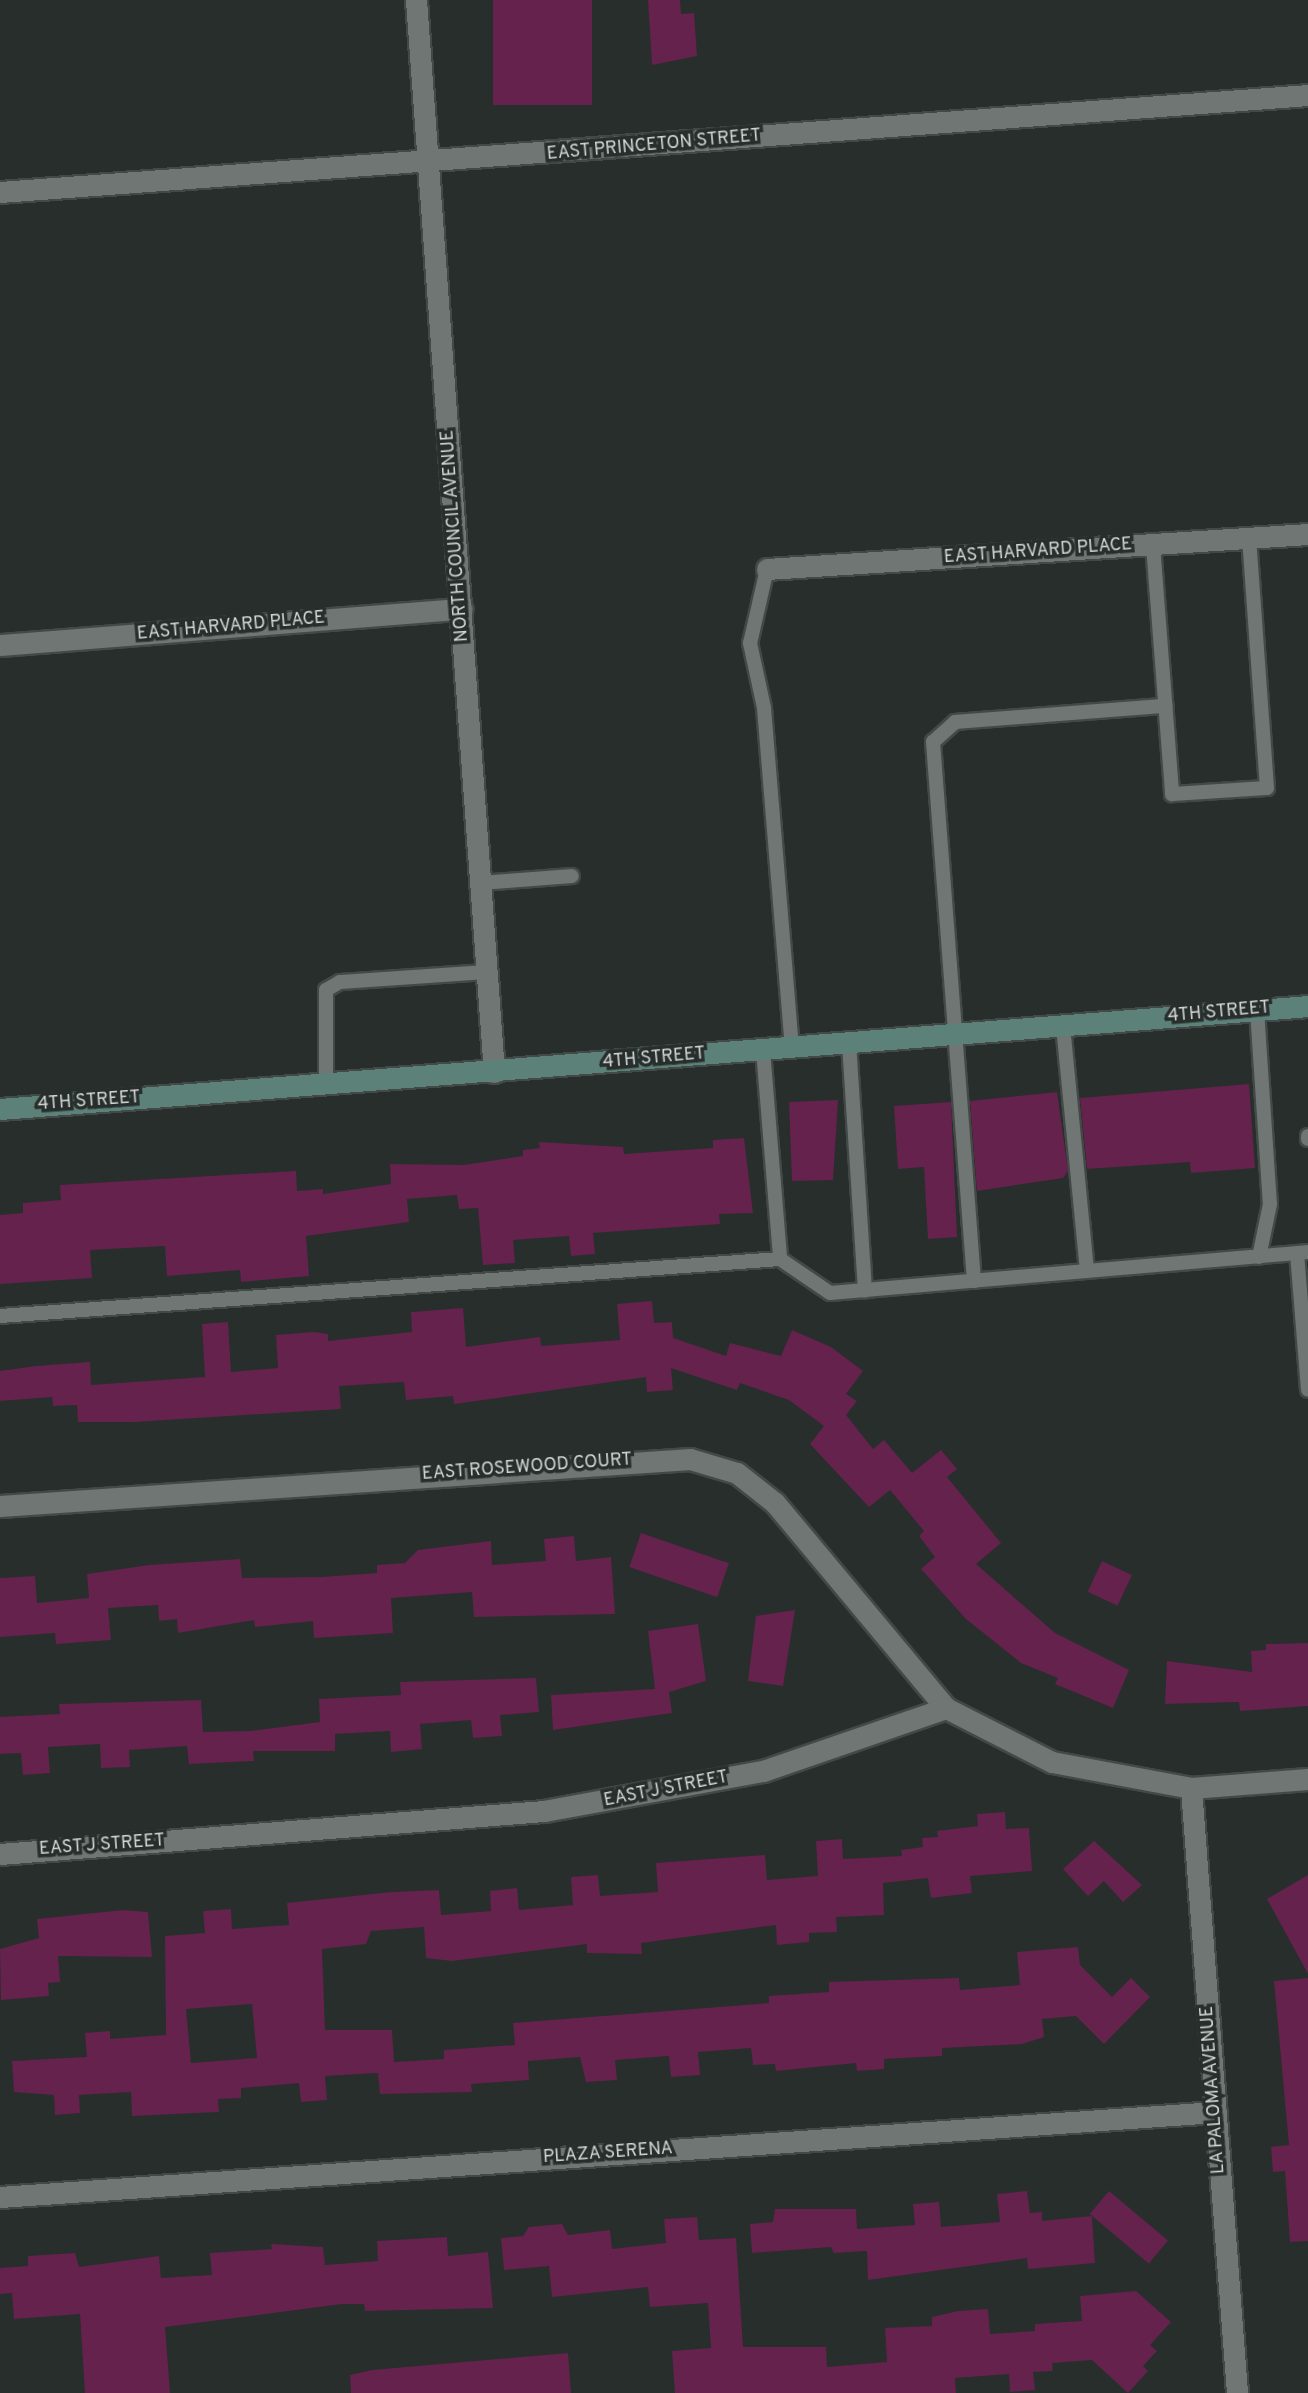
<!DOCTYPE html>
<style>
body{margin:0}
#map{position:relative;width:1308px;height:2393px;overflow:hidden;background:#272e2c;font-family:Overpass,sans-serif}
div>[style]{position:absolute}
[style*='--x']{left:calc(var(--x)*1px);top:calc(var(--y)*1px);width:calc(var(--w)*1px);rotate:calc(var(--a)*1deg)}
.building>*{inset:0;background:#64224c;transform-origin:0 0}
.roads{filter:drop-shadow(2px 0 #434947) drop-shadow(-2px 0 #434947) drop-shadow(0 2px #434947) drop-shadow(0 -2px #434947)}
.lane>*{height:14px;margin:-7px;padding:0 7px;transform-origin:7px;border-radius:7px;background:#6f7674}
.street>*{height:21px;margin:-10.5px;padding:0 10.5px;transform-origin:10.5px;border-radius:10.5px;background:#6f7674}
.secondary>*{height:21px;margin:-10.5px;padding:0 10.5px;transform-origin:10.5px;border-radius:10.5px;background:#5b8178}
span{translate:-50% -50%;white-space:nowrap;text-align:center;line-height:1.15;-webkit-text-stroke:7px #272e2c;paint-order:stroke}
.street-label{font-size:18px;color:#d4d9d7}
</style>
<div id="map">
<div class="building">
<div style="left:493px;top:0;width:99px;height:105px"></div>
<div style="clip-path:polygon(648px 0,680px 0,681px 14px,694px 13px,697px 56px,652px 65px)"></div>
<div style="clip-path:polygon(1249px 1084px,1255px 1168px,1191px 1173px,1190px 1162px,1087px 1169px,1080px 1098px)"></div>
<div style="clip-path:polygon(1057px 1092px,1068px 1171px,1063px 1178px,977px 1191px,970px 1101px)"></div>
<div style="clip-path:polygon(838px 1100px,833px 1180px,792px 1181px,789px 1102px)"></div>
<div style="clip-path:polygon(951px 1102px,957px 1237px,928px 1239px,924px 1167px,898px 1169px,894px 1106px)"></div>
<div style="clip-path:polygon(744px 1138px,753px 1213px,719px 1214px,720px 1224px,593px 1233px,595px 1254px,571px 1256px,569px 1236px,513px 1240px,515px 1263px,483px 1265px,478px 1208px,459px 1209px,457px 1195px,407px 1199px,409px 1222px,306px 1236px,309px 1276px,241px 1282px,240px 1270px,167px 1276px,165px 1246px,90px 1250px,92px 1278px,0 1284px,0 1215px,23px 1213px,23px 1203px,61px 1200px,60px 1185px,296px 1171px,297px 1191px,323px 1189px,323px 1194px,391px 1184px,390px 1164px,464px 1165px,523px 1156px,523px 1150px,540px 1148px,539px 1142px,623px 1147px,624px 1154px,713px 1148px,713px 1140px)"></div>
<div style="clip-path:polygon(652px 1301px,654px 1323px,672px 1322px,673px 1338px,726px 1356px,730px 1343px,781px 1356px,792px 1330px,831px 1347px,863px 1371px,846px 1394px,857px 1401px,846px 1415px,873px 1449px,884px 1440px,912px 1473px,941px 1450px,957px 1469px,947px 1477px,1001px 1543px,976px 1564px,1055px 1633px,1129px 1670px,1113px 1708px,1055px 1684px,1058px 1678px,1021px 1663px,966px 1619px,921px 1569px,935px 1557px,919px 1536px,924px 1531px,890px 1490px,869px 1507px,810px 1444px,824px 1426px,789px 1400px,740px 1383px,737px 1390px,671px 1368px,673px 1390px,647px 1392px,646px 1377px,454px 1404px,453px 1396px,406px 1400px,404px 1382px,339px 1386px,341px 1409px,134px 1422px,78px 1422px,77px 1405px,53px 1406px,52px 1397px,0 1401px,0 1371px,36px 1366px,90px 1362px,91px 1385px,205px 1377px,202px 1324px,228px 1322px,231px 1372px,278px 1368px,276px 1335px,314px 1332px,328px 1334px,328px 1341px,412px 1332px,411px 1312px,463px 1308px,466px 1347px,540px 1337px,541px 1346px,620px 1340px,617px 1304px)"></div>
<div style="left:641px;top:1533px;width:93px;height:36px;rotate:19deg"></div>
<div style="clip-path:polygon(574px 1536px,576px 1561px,611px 1557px,615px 1614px,474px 1617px,472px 1592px,391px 1598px,393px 1633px,314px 1638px,313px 1621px,255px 1627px,254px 1620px,178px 1633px,177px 1619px,159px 1621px,158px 1605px,108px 1608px,111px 1640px,56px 1644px,55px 1633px,0 1637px,0 1578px,35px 1576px,37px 1603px,89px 1598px,87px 1574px,149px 1565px,240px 1559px,242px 1578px,322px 1577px,377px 1573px,377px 1565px,405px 1563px,418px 1550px,491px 1541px,492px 1565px,546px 1561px,544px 1539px)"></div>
<div style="left:1102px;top:1561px;width:33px;height:34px;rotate:25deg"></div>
<div style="clip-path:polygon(795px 1610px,783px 1686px,748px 1681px,756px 1616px)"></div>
<div style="clip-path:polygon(698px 1624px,706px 1681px,669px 1692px,672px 1713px,553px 1730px,551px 1695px,655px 1689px,648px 1631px)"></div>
<div style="clip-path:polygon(1308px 1643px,1308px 1706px,1240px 1711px,1239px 1702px,1165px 1704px,1167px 1661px,1252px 1672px,1251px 1651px,1266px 1650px,1266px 1644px)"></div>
<div style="clip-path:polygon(536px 1678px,539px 1712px,500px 1715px,502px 1736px,473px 1738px,471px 1720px,420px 1724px,422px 1749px,391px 1752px,390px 1731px,335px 1734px,335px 1751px,253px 1751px,254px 1761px,189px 1764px,187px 1746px,129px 1750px,130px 1767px,101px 1768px,100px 1744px,48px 1747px,50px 1773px,23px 1775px,21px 1753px,0 1754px,0 1717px,60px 1714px,59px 1704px,201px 1700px,203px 1732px,250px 1731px,320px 1722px,319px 1699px,401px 1695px,400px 1682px)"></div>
<div style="clip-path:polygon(evenodd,1005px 1812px,1006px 1829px,1029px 1828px,1032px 1871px,970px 1876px,972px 1893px,931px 1898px,928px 1878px,883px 1883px,884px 1915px,836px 1917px,837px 1932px,809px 1933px,809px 1942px,777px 1945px,776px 1925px,641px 1943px,642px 1954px,587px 1953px,587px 1944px,452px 1961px,426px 1958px,424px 1927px,371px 1931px,366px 1944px,322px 1949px,325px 2030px,392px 2030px,394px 2062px,444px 2059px,444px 2050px,515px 2045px,513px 2023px,769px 2003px,769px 1996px,829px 1992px,829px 1982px,959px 1978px,960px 1990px,1020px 1985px,1017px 1952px,1078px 1947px,1080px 1965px,1112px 1997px,1131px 1978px,1150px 1997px,1104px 2044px,1076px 2016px,1042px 2019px,1044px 2037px,1022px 2044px,942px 2048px,942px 2056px,884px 2059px,884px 2069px,857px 2071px,856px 2063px,776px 2071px,775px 2064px,753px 2065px,751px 2048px,698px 2052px,700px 2075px,671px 2077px,669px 2056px,615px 2060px,617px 2080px,586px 2082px,580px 2057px,528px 2061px,529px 2080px,471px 2084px,472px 2092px,380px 2094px,378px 2073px,325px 2076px,327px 2100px,301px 2102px,299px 2083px,241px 2088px,241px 2098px,218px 2099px,219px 2112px,132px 2116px,131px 2092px,79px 2095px,80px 2113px,55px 2115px,54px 2095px,14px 2092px,12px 2061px,87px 2057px,85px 2033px,110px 2031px,110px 2039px,166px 2035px,165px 1936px,205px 1933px,203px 1911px,231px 1909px,232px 1929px,289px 1925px,287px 1903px,392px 1892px,439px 1890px,441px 1915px,491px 1911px,490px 1891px,517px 1888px,519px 1910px,573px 1905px,571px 1877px,598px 1875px,600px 1896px,658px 1892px,656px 1863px,765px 1855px,767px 1880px,818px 1876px,816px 1841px,842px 1839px,843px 1859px,902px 1856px,901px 1850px,923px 1847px,922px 1838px,938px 1837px,937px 1831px,978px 1826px,977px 1814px,1005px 1812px,252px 2004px,257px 2058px,191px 2063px,186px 2009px,252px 2004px)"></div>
<div style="clip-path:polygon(1094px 1841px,1142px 1885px,1123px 1902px,1104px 1881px,1088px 1896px,1063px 1869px)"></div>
<div style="clip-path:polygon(1308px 1875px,1308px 1974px,1267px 1899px)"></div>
<div style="clip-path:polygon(123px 1910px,148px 1912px,152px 1957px,58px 1956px,60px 1982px,48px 1983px,49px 1996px,1px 2000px,0 1949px,39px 1938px,37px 1919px)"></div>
<div style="clip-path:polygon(1308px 1978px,1308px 2241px,1290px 2242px,1285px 2171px,1273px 2172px,1271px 2147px,1289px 2145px,1274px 1981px)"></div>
<div style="clip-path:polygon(1027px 2191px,1030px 2213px,1042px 2212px,1042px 2221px,1092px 2216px,1095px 2263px,1028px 2269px,1027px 2258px,868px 2280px,867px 2251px,834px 2253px,831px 2247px,752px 2253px,750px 2224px,773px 2222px,775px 2209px,856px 2209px,857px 2229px,915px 2225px,913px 2204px,939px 2202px,941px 2227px,1000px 2222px,997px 2194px)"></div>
<div style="left:1109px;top:2191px;width:77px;height:30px;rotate:40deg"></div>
<div style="clip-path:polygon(697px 2217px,699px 2240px,736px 2238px,743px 2347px,826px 2347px,827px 2367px,887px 2362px,885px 2328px,932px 2326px,932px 2317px,958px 2311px,988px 2309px,990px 2334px,1035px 2331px,1035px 2324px,1082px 2321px,1080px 2296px,1136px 2291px,1171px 2322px,1150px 2345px,1157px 2351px,1143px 2366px,1148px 2371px,1128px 2393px,1092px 2360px,1052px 2363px,1053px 2371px,1033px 2372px,1035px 2390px,1010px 2392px,1009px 2374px,955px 2378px,956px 2393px,675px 2393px,672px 2351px,711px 2348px,708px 2303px,650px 2307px,648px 2287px,552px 2297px,549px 2266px,504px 2270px,501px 2238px,523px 2236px,529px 2227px,562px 2224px,568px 2235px,610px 2230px,612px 2249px,666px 2243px,664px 2219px)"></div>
<div style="clip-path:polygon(447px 2237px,448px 2256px,488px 2252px,493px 2308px,365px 2311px,364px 2304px,342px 2304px,165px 2327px,170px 2393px,85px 2393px,80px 2314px,14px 2319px,12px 2293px,0 2294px,0 2268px,28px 2266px,28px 2256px,75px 2253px,79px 2267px,159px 2256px,161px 2278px,212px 2275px,210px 2253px,272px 2249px,271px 2244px,323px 2247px,325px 2265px,378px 2261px,377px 2241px)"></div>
<div style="clip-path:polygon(568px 2353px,571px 2393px,351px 2393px,350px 2375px,372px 2370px)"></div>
</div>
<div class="roads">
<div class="lane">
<div style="--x:1153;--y:545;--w:250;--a:85.6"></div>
<div style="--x:1172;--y:794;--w:95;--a:-3.6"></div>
<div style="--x:1267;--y:788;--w:251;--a:-94.1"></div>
<div style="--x:767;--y:569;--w:76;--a:102.9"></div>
<div style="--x:750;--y:643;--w:66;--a:77.8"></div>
<div style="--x:764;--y:708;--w:341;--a:85.3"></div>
<div style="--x:481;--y:883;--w:91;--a:-4.4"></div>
<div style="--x:1257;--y:1010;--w:194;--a:86.2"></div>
<div style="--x:1270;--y:1204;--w:54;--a:101.7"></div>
<div style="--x:1063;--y:1026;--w:246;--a:84.4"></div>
<div style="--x:849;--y:1043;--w:248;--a:86.3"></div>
<div style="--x:763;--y:1050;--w:210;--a:85.3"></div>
<div style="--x:780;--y:1259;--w:60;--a:34.2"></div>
<div style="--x:830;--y:1293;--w:480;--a:-4.9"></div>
<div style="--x:326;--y:1084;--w:94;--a:-90"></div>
<div style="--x:326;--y:990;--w:16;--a:-30"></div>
<div style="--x:340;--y:982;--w:147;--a:-3.9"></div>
<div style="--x:1308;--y:1136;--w:3;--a:90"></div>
<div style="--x:1297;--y:1253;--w:137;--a:85.4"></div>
<div style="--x:974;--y:1281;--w:541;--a:-94.35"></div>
<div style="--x:933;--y:742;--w:30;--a:-42"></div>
<div style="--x:955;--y:722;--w:211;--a:-4.4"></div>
<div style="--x:0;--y:1316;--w:782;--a:-4.18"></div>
</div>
<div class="street">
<div style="--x:416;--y:0;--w:1075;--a:85.84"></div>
<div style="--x:0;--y:192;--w:1312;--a:-4.24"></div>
<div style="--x:767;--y:569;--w:542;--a:-3.7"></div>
<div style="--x:0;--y:645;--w:463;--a:-4.5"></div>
<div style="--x:0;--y:1506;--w:692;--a:-3.9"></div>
<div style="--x:690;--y:1459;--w:49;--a:16.6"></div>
<div style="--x:737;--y:1473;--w:48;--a:38.3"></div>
<div style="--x:775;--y:1503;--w:267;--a:50.2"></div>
<div style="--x:1191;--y:1788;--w:607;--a:85.65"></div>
<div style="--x:0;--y:1854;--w:546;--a:-4.52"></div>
<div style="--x:544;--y:1811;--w:223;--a:-10.4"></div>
<div style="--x:763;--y:1771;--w:194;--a:-19"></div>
<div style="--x:946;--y:1708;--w:119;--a:27"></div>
<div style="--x:1052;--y:1762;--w:141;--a:10.6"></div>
<div style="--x:1191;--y:1788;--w:117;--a:-4.4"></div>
<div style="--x:0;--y:2197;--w:1219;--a:-4"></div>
</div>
<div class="secondary">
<div style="--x:0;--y:1109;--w:1312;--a:-4.5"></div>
</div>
</div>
<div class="street-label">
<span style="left:654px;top:146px;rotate:-5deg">EAST PRINCETON STREET</span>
<span style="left:456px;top:536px;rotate:-94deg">NORTH COUNCIL AVENUE</span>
<span style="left:1038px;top:552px;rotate:-4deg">EAST HARVARD PLACE</span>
<span style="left:231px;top:627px;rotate:-5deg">EAST HARVARD PLACE</span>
<span style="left:1219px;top:1013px;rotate:-5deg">4TH STREET</span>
<span style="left:654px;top:1059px;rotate:-5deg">4TH STREET</span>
<span style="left:89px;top:1102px;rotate:-4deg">4TH STREET</span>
<span style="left:527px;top:1468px;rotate:-4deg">EAST ROSEWOOD COURT</span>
<span style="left:666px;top:1790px;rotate:-11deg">EAST J STREET</span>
<span style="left:102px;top:1846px;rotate:-4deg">EAST J STREET</span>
<span style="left:1214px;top:2090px;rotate:-94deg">LA PALOMA AVENUE</span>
<span style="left:608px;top:2154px;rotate:-4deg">PLAZA SERENA</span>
</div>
</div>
